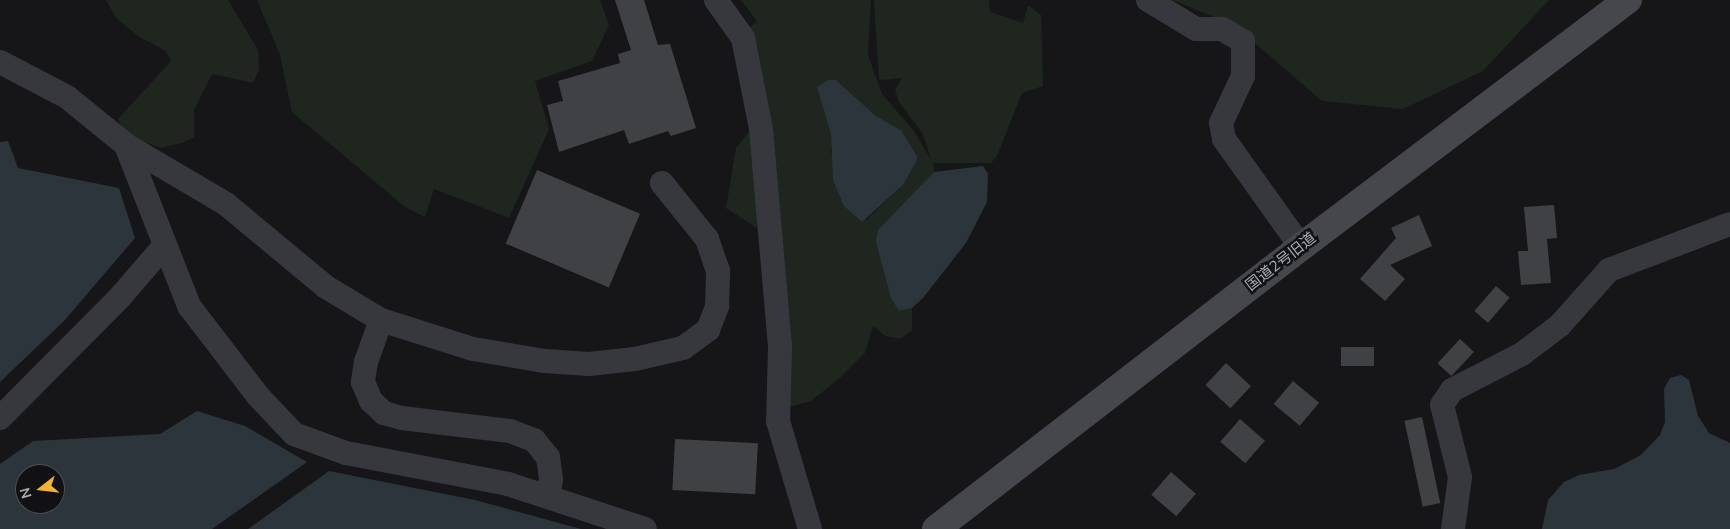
<!DOCTYPE html>
<meta charset="utf-8">
<style>
body{margin:0}
#map{position:relative;width:1730px;height:529px;overflow:hidden;background:#161618;font-family:"Nunito Sans","Noto Sans JP",sans-serif}
div>[style]{position:absolute}
[style*='--x']{left:calc(var(--x)*1px);top:calc(var(--y)*1px);width:calc(var(--w)*1px);rotate:calc(var(--a)*1deg)}
.green>*{inset:0;background:#1e261f}
.water>*{inset:0;background:#2c353c}
.building>*{inset:0;background:#404145;transform-origin:0 0}
.street>*{height:24px;margin:-12px;padding:0 12px;transform-origin:12px;border-radius:12px;background:#37383d}
.secondary>*{height:28px;margin:-14px;padding:0 14px;transform-origin:14px;border-radius:14px;background:#45474d}
span{translate:-50% -50%;white-space:nowrap;text-align:center;line-height:1.15;-webkit-text-stroke:5px #111113;paint-order:stroke}
.street-label{font-size:15px;color:#a8adb8}
.north{position:absolute;left:15px;top:464px;width:50px;height:50px;box-sizing:border-box;background:#111113;border:1px solid #4d4f55;border-radius:50%;rotate:254deg;font-size:14px;font-weight:700;line-height:20px;text-align:center;color:#a8adb8}
.north::after{content:'';display:block;margin:auto;width:18px;height:22px;background:#f2b134;clip-path:polygon(50% 0,100% 100%,50% 72%,0 100%)}
</style>
<div id="map">
<div class="green">
<div style="clip-path:polygon(228px 0,258px 50px,259px 69px,253px 83px,212px 74px,194px 110px,194px 137px,182px 143px,161px 148px,124px 134px,118px 119px,171px 61px,166px 51px,138px 36px,116px 18px,106px 0)"></div>
<div style="clip-path:polygon(257px 0,600px 0,609px 25px,592px 61px,535px 81px,549px 129px,509px 218px,434px 189px,425px 217px,405px 207px,292px 112px,280px 55px)"></div>
<div style="clip-path:polygon(evenodd,741px 0,871px 0,868px 55px,882px 94px,914px 131px,931px 160px,923px 134px,899px 102px,895px 90px,902px 78px,879px 80px,874px 0,989px 0,990px 12px,1023px 23px,1028px 5px,1041px 15px,1043px 86px,1022px 93px,997px 156px,991px 163px,933px 163px,934px 172px,928px 180px,878px 230px,899px 311px,912px 308px,912px 330px,901px 339px,885px 336px,873px 326px,865px 353px,841px 377px,811px 401px,786px 408px,748px 29px,757px 21px,741px 0,836px 80px,876px 116px,901px 130px,903px 185px,866px 220px,831px 153px,836px 80px)"></div>
<div style="clip-path:polygon(1172px 0,1549px 0,1483px 71px,1403px 109px,1322px 101px,1234px 25px)"></div>
<div style="clip-path:polygon(748px 133px,754px 135px,759px 183px,757px 228px,726px 208px,736px 148px)"></div>
</div>
<div class="water">
<div style="clip-path:polygon(828px 80px,836px 80px,876px 116px,901px 130px,918px 158px,903px 185px,862px 222px,844px 206px,833px 180px,831px 134px,817px 87px)"></div>
<div style="clip-path:polygon(8px 141px,18px 168px,119px 188px,135px 238px,64px 321px,0 382px,0 142px)"></div>
<div style="clip-path:polygon(983px 166px,988px 174px,987px 202px,966px 243px,923px 298px,912px 308px,899px 311px,891px 298px,876px 242px,878px 230px,934px 172px)"></div>
<div style="clip-path:polygon(1681px 375px,1689px 380px,1698px 416px,1709px 433px,1730px 443px,1730px 529px,1542px 529px,1548px 500px,1564px 482px,1579px 475px,1614px 469px,1641px 455px,1660px 435px,1665px 422px,1664px 389px,1670px 378px)"></div>
<div style="clip-path:polygon(evenodd,197px 411px,245px 426px,307px 462px,212px 529px,0 529px,0 464px,33px 441px,160px 434px,197px 411px,25px 474px,55px 474px,55px 504px,25px 504px,25px 474px)"></div>
<div style="clip-path:polygon(329px 471px,475px 500px,581px 529px,248px 529px)"></div>
</div>
<div class="building">
<div style="clip-path:polygon(615px 0,644px 0,658px 45px,670px 44px,696px 128px,671px 136px,668px 131px,629px 144px,624px 130px,559px 152px,547px 105px,563px 101px,558px 81px,620px 63px,618px 54px,631px 50px)"></div>
<div style="left:537px;top:170px;width:112px;height:80px;rotate:23deg"></div>
<div style="clip-path:polygon(1554px 205px,1557px 238px,1547px 239px,1551px 283px,1521px 285px,1518px 251px,1528px 251px,1524px 207px)"></div>
<div style="clip-path:polygon(1419px 215px,1432px 246px,1390px 265px,1405px 279px,1385px 301px,1360px 279px,1396px 238px,1391px 228px)"></div>
<div style="left:1496px;top:286px;width:18px;height:33px;rotate:41deg"></div>
<div style="left:1460px;top:339px;width:19px;height:33px;rotate:43deg"></div>
<div style="left:1341px;top:347px;width:33px;height:19px"></div>
<div style="left:1226px;top:363px;width:34px;height:30px;rotate:43deg"></div>
<div style="left:1293px;top:381px;width:34px;height:30px;rotate:40deg"></div>
<div style="left:1422px;top:417px;width:88px;height:18px;rotate:78deg"></div>
<div style="left:1240px;top:419px;width:33px;height:30px;rotate:41deg"></div>
<div style="left:675px;top:439px;width:83px;height:51px;rotate:3deg"></div>
<div style="left:1171px;top:472px;width:33px;height:30px;rotate:41deg"></div>
</div>
<div class="street">
<div style="--x:716;--y:0;--w:47;--a:54.6"></div>
<div style="--x:743;--y:38;--w:93;--a:78.8"></div>
<div style="--x:761;--y:129;--w:219;--a:85"></div>
<div style="--x:780;--y:347;--w:74;--a:91.5"></div>
<div style="--x:778;--y:421;--w:113;--a:73.5"></div>
<div style="--x:1148;--y:0;--w:56;--a:31.1"></div>
<div style="--x:1196;--y:29;--w:26;--a:0"></div>
<div style="--x:1222;--y:29;--w:24;--a:30"></div>
<div style="--x:1243;--y:41;--w:35;--a:90"></div>
<div style="--x:1243;--y:76;--w:52;--a:115.1"></div>
<div style="--x:1221;--y:123;--w:16;--a:79"></div>
<div style="--x:1224;--y:139;--w:133;--a:54.5"></div>
<div style="--x:0;--y:62;--w:76;--a:27.6"></div>
<div style="--x:67;--y:97;--w:76;--a:39.1"></div>
<div style="--x:126;--y:145;--w:173;--a:68.6"></div>
<div style="--x:189;--y:306;--w:113;--a:52.5"></div>
<div style="--x:258;--y:396;--w:52;--a:46.5"></div>
<div style="--x:294;--y:434;--w:55;--a:20.1"></div>
<div style="--x:346;--y:453;--w:165;--a:10.8"></div>
<div style="--x:508;--y:484;--w:144;--a:18.2"></div>
<div style="--x:126;--y:145;--w:116;--a:30.5"></div>
<div style="--x:226;--y:204;--w:130;--a:39.7"></div>
<div style="--x:326;--y:287;--w:64;--a:31"></div>
<div style="--x:381;--y:320;--w:96;--a:17.5"></div>
<div style="--x:473;--y:349;--w:73;--a:9.5"></div>
<div style="--x:545;--y:361;--w:44;--a:3.9"></div>
<div style="--x:589;--y:364;--w:46;--a:-6.2"></div>
<div style="--x:635;--y:359;--w:49;--a:-12.9"></div>
<div style="--x:683;--y:348;--w:31;--a:-36"></div>
<div style="--x:708;--y:330;--w:26;--a:-69"></div>
<div style="--x:717;--y:306;--w:35;--a:-88"></div>
<div style="--x:718;--y:271;--w:34;--a:-109"></div>
<div style="--x:707;--y:239;--w:72;--a:-128.8"></div>
<div style="--x:381;--y:320;--w:45;--a:109.7"></div>
<div style="--x:366;--y:362;--w:20;--a:99"></div>
<div style="--x:363;--y:382;--w:21;--a:67"></div>
<div style="--x:371;--y:401;--w:18;--a:43"></div>
<div style="--x:384;--y:413;--w:19;--a:16"></div>
<div style="--x:402;--y:418;--w:109;--a:6.9"></div>
<div style="--x:510;--y:431;--w:26;--a:21"></div>
<div style="--x:534;--y:440;--w:22;--a:51"></div>
<div style="--x:548;--y:457;--w:22;--a:82"></div>
<div style="--x:551;--y:479;--w:18;--a:99"></div>
<div style="--x:0;--y:418;--w:172;--a:-45.2"></div>
<div style="--x:121;--y:296;--w:67;--a:-49.2"></div>
<div style="--x:1453;--y:529;--w:52;--a:-82.3"></div>
<div style="--x:1460;--y:477;--w:74;--a:-104"></div>
<div style="--x:1442;--y:405;--w:18;--a:-56"></div>
<div style="--x:1452;--y:390;--w:79;--a:-27.2"></div>
<div style="--x:1522;--y:354;--w:48;--a:-37.3"></div>
<div style="--x:1560;--y:325;--w:74;--a:-48.3"></div>
<div style="--x:1609;--y:270;--w:129;--a:-20.8"></div>
</div>
<div class="secondary">
<div style="--x:936;--y:529;--w:461;--a:-37.7"></div>
<div style="--x:1301;--y:247;--w:410;--a:-37.1"></div>
</div>
<div class="street-label">
<span style="left:1281px;top:262px;rotate:-38deg">国道2号旧道</span>
</div>
<div class="north">N</div>
</div>
